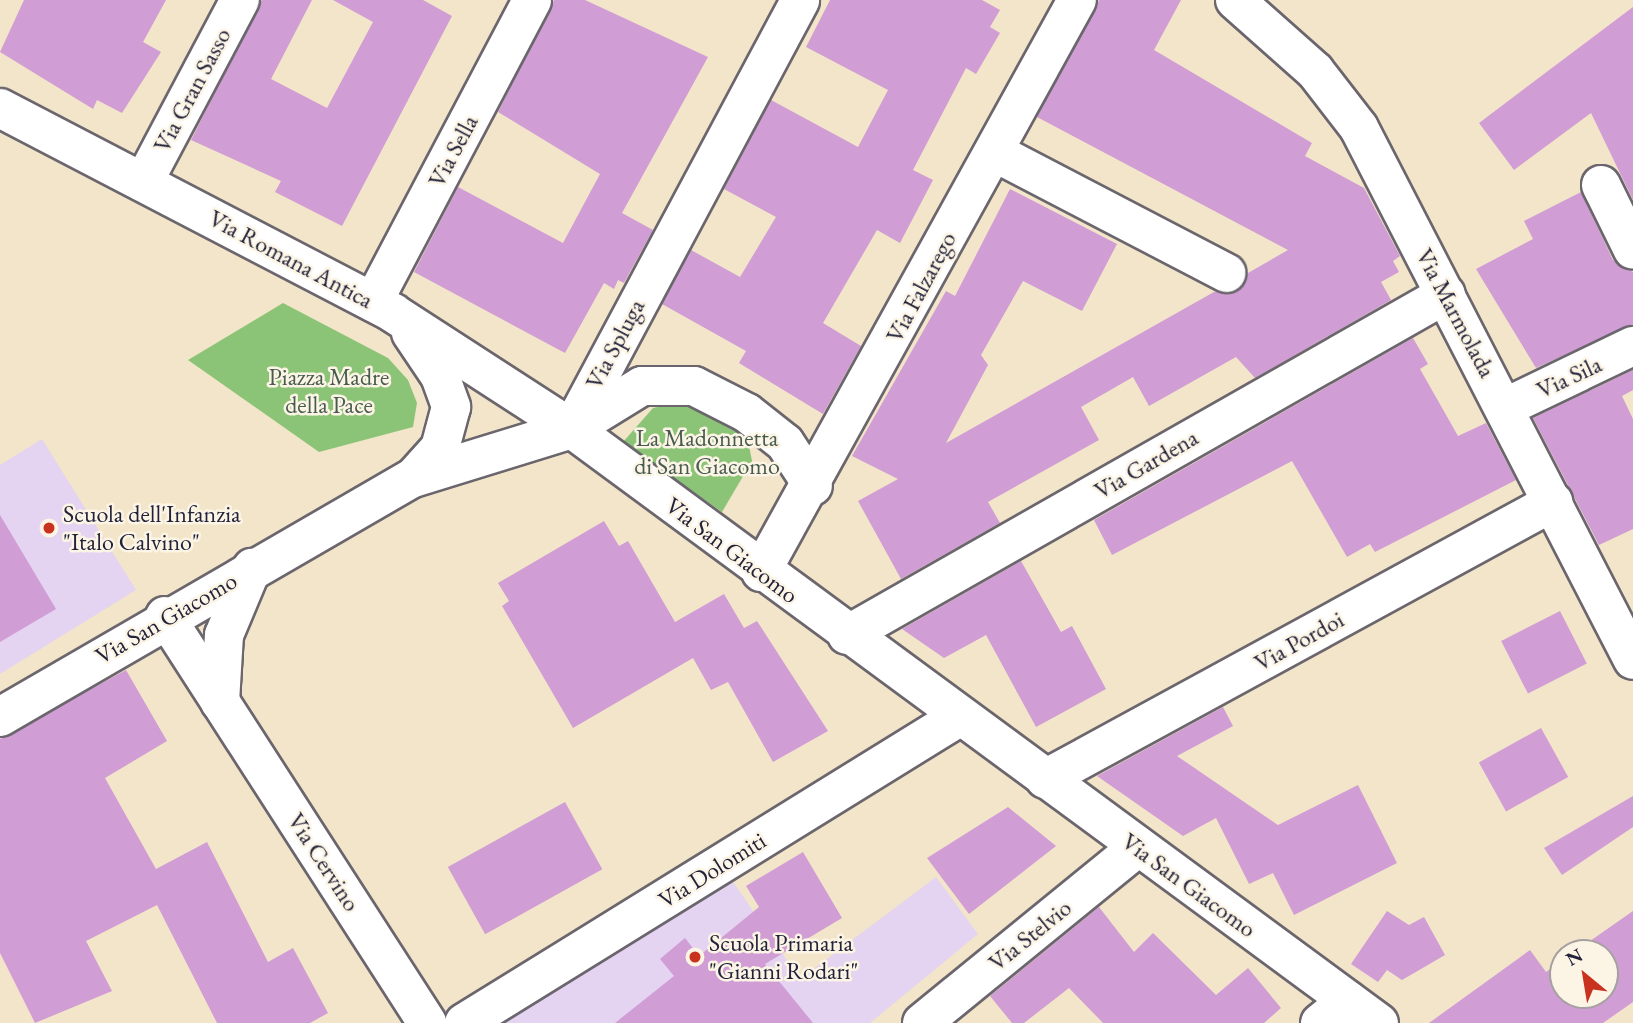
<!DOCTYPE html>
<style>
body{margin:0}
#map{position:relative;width:1633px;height:1023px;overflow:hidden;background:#f3e5c9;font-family:"EB Garamond",serif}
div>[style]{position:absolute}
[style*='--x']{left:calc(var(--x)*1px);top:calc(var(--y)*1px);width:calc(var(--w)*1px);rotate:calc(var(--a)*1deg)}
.built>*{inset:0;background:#e4d3f1}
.green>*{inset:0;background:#8cc477}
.building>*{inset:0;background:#d09dd5;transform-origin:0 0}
.roads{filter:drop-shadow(2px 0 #6b666d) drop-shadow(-2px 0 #6b666d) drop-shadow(0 2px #6b666d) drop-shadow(0 -2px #6b666d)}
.minor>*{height:38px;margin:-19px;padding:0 19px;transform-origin:19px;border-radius:19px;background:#fff}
.dots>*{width:19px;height:19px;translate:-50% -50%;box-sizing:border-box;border:4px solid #fcf5e5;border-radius:50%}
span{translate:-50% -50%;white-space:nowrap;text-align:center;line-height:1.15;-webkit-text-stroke:5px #fcf5e5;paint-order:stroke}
.street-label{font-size:24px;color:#22223b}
.park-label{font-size:24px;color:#475b50}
.poi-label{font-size:24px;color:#22223b}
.left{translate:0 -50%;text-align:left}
.north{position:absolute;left:1549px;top:939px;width:70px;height:70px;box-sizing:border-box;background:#fcf5e5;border:2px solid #a5a1a1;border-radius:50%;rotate:330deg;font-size:19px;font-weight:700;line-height:28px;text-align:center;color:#22223b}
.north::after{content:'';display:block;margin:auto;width:24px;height:32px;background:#c8321e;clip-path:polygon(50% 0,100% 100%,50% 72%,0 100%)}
</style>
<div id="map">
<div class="built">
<div style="clip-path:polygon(42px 439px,136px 590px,0 674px,0 465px)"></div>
<div style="clip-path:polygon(936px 877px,978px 934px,870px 1023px,498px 1023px,731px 879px,800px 979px)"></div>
</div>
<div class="green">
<div style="clip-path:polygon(283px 303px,388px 358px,408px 380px,417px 403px,413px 427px,319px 452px,188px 360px)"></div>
<div style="clip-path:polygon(690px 400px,747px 435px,752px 461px,722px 512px,623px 442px,653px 408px)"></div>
</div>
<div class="building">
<div style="clip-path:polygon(24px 0,166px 0,143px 42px,161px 52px,122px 113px,97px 100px,93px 109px,0 52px)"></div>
<div style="clip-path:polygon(262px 0,312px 0,271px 79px,327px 108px,373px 22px,333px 0,423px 0,452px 16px,342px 226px,275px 192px,281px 181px,191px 140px)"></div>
<div style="clip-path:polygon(554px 0,585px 0,708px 57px,622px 213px,653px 230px,624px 283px,618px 280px,614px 289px,604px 283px,565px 353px,414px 272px,458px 187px,563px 243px,600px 174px,498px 112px)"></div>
<div style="clip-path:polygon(830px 0,982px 0,1000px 10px,990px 27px,1000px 33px,976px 74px,966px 68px,913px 170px,933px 180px,900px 243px,877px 230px,823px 323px,861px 346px,823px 414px,739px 363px,746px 351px,662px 304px,691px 250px,740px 277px,776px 217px,724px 189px,771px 100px,858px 147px,888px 90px,806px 47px)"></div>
<div style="clip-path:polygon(1099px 0,1181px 0,1154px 50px,1312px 143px,1305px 156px,1364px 188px,1400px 256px,1393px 261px,1399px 272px,1381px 282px,1391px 300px,1255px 378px,1236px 357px,1149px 406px,1133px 377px,1081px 407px,1099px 440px,988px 502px,1000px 523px,901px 579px,858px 501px,898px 479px,852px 456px,946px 291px,955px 296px,1010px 189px,1117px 244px,1082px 311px,1023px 281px,981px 355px,988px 365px,946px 443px,1214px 292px,1237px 292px,1248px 273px,1288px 250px,1037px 117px)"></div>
<div style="clip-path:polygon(1633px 7px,1633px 200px,1591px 113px,1514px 170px,1479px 123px)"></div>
<div style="clip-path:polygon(1581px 192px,1613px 260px,1633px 272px,1633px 324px,1536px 368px,1476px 269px,1533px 239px,1524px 221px)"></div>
<div style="clip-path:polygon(1413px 338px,1428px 364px,1420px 369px,1458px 436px,1486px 423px,1516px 480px,1375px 552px,1370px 544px,1347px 557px,1292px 461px,1112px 555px,1094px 520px)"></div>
<div style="clip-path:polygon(1633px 370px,1633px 390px,1622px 396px,1633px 419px,1633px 529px,1599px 545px,1533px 418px)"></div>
<div style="clip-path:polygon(0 515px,56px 609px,0 642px)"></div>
<div style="clip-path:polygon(604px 521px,619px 546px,628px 541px,675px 622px,724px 594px,744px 628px,757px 621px,828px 731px,773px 762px,728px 682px,711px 690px,693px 658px,573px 728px,502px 606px,509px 601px,498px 583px)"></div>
<div style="clip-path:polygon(1021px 561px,1061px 632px,1072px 626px,1106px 689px,1036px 727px,986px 635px,944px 658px,902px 629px)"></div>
<div style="left:1560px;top:611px;width:59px;height:66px;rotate:63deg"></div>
<div style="clip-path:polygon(126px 670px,167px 741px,105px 778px,156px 869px,207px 842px,268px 962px,293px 948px,328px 1013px,310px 1023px,217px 1023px,157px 905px,86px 941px,112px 991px,35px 1023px,0 953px,0 739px)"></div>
<div style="clip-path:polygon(1223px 707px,1233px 726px,1177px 756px,1278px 825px,1358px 785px,1397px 863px,1294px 915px,1273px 873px,1249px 884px,1216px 818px,1183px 836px,1097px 776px)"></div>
<div style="left:1541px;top:728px;width:56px;height:71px;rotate:61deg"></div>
<div style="clip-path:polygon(1633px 796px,1633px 827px,1562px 875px,1544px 848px)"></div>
<div style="left:565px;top:802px;width:77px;height:134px;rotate:61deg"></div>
<div style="clip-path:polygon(1008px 807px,1056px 846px,969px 914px,927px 858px)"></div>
<div style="clip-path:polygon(803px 852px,842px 918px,765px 964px,813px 1023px,615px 1023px,674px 976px,660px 959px,685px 938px,699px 956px,759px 907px,746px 886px)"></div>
<div style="clip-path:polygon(1099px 907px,1134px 952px,1153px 933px,1216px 995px,1248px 968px,1281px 1008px,1264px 1023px,1103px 1023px,1069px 988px,1024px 1023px,1012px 1023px,990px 996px)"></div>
<div style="clip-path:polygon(1387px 911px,1409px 925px,1424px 917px,1445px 955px,1402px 980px,1387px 970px,1378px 982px,1351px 964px)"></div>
<div style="clip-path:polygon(1633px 911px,1633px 1002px,1603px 1023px,1429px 1023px,1530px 950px,1546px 972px,1563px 960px,1563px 995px,1605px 995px,1605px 953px,1573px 953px)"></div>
</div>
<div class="roads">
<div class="minor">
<div style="--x:1235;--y:0;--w:107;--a:41.6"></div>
<div style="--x:1315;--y:71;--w:72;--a:52.3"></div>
<div style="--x:1359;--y:128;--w:598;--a:62.75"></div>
<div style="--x:0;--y:108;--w:443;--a:27.5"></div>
<div style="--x:393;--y:313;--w:213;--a:32.9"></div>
<div style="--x:572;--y:429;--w:1002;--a:36.36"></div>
<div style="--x:994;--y:152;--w:262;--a:27.5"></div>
<div style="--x:144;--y:181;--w:205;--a:-62.1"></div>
<div style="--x:1601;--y:185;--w:72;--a:63.8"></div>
<div style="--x:373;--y:302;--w:341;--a:-62.2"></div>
<div style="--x:411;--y:333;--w:52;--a:56"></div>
<div style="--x:440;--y:376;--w:33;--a:70"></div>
<div style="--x:451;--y:407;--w:42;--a:105"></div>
<div style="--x:440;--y:448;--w:40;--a:132"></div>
<div style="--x:1506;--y:407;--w:141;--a:-25.7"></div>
<div style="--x:574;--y:424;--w:480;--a:-61.9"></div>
<div style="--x:761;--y:572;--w:653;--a:-61.08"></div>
<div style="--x:165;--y:616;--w:484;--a:57.2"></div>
<div style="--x:847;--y:635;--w:689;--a:-29.65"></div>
<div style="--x:220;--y:702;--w:67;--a:-86.6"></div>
<div style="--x:224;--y:635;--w:73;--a:-67.3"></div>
<div style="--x:0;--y:717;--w:477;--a:-30.1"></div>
<div style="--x:413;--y:478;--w:166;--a:-17.1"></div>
<div style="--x:572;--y:429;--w:82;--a:-31.6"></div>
<div style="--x:642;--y:386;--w:52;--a:0"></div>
<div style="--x:694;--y:386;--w:59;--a:27"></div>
<div style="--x:747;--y:413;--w:48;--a:38.3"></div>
<div style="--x:785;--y:443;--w:51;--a:56.9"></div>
<div style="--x:1045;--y:779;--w:579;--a:-28.6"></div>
<div style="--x:464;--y:1023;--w:582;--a:-31.72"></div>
<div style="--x:922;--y:1023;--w:279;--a:-39.2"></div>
<div style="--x:1320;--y:1023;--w:36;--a:-39"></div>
</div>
</div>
<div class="dots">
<div style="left:49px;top:528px;background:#c8321e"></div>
<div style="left:695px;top:957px;background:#c8321e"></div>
</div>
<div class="street-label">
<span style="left:192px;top:90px;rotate:-62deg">Via Gran Sasso</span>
<span style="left:453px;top:151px;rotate:-62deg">Via Sella</span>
<span style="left:291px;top:259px;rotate:28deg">Via Romana Antica</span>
<span style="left:921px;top:287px;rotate:-62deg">Via Falzarego</span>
<span style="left:1456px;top:313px;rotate:62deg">Via Marmolada</span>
<span style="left:615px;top:344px;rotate:-62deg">Via Spluga</span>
<span style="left:1569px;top:377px;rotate:-25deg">Via Sila</span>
<span style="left:1146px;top:464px;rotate:-30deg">Via Gardena</span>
<span style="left:732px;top:550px;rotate:37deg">Via San Giacomo</span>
<span style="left:166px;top:618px;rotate:-30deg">Via San Giacomo</span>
<span style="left:1299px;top:641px;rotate:-29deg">Via Pordoi</span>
<span style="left:324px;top:862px;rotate:57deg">Via Cervino</span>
<span style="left:712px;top:870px;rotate:-32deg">Via Dolomiti</span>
<span style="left:1189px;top:885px;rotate:36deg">Via San Giacomo</span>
<span style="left:1030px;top:935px;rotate:-39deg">Via Stelvio</span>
</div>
<div class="park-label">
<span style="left:329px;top:391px">Piazza Madre<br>della Pace</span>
<span style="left:707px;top:452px">La Madonnetta<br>di San Giacomo</span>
</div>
<div class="poi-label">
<span class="left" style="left:63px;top:528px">Scuola dell'Infanzia<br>"Italo Calvino"</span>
<span class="left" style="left:709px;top:957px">Scuola Primaria<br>"Gianni Rodari"</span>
</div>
<div class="north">N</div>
</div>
